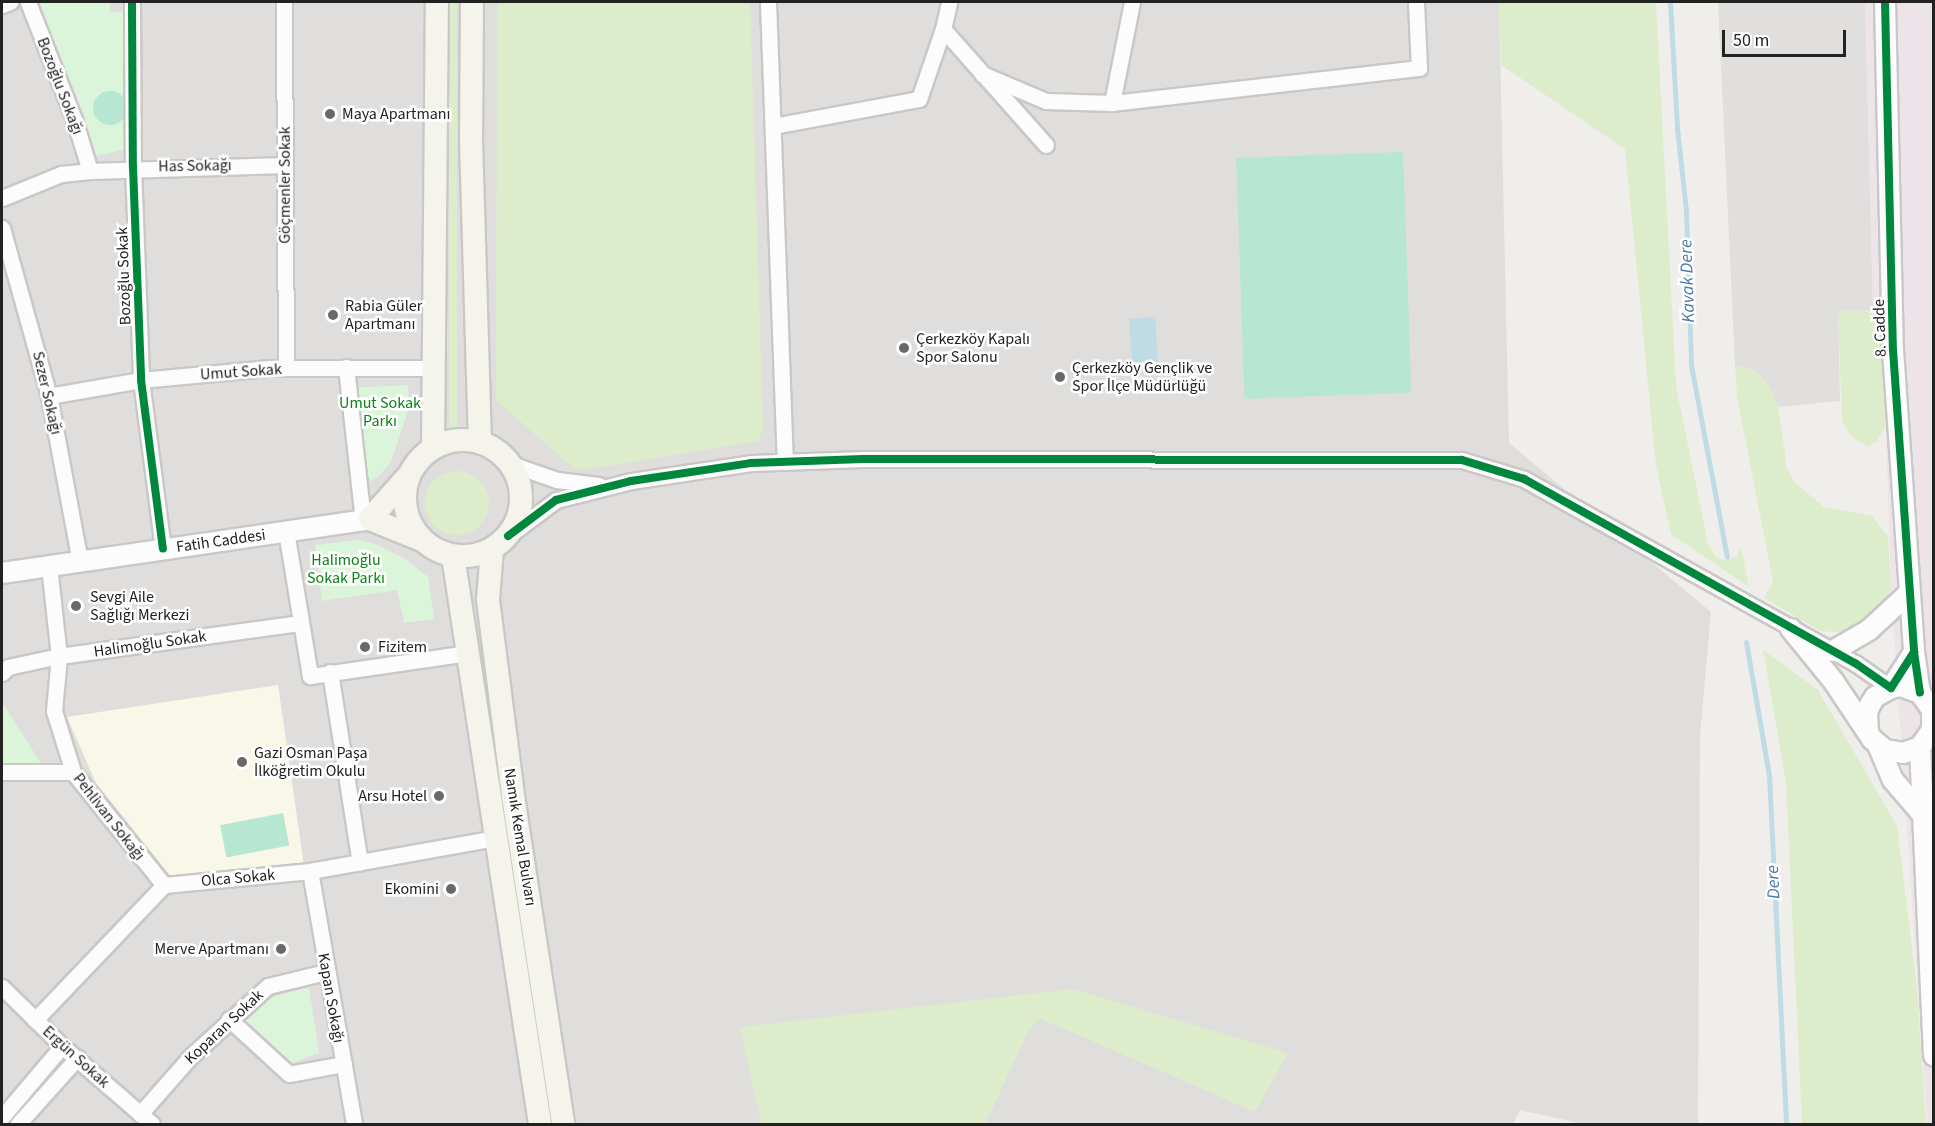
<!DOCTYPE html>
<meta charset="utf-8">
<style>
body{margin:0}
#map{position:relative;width:1935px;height:1126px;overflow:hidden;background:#f0eeeb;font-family:"Source Sans 3",sans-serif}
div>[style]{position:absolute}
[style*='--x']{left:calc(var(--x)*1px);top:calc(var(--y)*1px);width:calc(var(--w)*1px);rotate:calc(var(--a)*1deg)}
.residential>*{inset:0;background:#dfdedc}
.industrial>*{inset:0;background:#ede4e9}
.education>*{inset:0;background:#f8f7e8}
.grass>*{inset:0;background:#ddeccb;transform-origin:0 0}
.round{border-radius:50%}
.park>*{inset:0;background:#daf5da}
.pitch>*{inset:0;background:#b7e6d2;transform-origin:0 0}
.parking>*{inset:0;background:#e0dfde;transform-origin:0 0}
.water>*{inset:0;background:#bfdbe3;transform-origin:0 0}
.stream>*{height:5px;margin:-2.5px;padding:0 2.5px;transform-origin:2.5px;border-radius:2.5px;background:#bfdbe3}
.roads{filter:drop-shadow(2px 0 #c9c8c7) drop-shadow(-2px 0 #c9c8c7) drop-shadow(0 2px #c9c8c7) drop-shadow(0 -2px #c9c8c7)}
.minor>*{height:15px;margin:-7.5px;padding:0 7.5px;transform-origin:7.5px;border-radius:7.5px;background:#fdfcfc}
.tertiary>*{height:20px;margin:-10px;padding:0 10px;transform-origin:10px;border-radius:10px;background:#fdfcfc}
.secondary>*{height:22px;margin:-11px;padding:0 11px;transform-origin:11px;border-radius:11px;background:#f4f4ed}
.secondary>.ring{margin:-11px;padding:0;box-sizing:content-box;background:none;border:22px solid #f4f4ed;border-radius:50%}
.cycleway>*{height:8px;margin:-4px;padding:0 4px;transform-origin:4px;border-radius:4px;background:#00873e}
.dots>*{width:16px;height:16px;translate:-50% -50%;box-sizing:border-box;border:3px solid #fff;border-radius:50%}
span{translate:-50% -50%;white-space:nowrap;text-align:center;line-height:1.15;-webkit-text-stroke:5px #fff;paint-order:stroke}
.street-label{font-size:16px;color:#222}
.poi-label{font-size:16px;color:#222}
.left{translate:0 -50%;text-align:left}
.right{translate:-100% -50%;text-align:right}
.park-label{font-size:16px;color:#0c8416}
.water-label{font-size:18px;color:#4a7aab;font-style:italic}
.frame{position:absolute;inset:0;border:3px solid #222;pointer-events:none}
.scale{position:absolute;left:1722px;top:30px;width:124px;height:27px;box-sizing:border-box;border:3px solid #222;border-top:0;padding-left:8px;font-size:18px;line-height:21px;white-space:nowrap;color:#222;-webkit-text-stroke:4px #fff;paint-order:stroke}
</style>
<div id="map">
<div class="residential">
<div style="clip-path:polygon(2px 2px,1499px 2px,1509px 443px,1711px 612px,1700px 735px,1698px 1124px,1584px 1124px,1520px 1110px,1513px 1124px,2px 1124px)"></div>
</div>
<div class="industrial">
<div style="clip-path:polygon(1865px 2px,1933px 2px,1933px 1124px,1927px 1124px,1891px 590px,1882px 310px,1873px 310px)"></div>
</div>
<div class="education">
<div style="clip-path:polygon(278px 685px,304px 866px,172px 878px,96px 783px,67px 717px)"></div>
</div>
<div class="grass">
<div style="left:449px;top:2px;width:8px;height:431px"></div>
<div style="clip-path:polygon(497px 2px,750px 2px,763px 430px,758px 441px,588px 469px,573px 468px,496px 400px)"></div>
<div style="clip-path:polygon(1499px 2px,1656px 2px,1676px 386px,1708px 544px,1717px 558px,1724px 560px,1736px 558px,1741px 547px,1749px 587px,1671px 534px,1656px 466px,1625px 149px,1501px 65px)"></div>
<div style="clip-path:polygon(1882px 310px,1886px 426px,1877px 441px,1868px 447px,1851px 436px,1842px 421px,1838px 311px)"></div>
<div style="clip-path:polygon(1735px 365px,1755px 371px,1770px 387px,1778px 407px,1787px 468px,1794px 482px,1824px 507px,1872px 516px,1888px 536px,1891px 590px,1886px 599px,1846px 633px,1821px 631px,1764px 598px,1773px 581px,1737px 397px)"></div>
<div class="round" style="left:425px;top:471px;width:64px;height:64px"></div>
<div style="clip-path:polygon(1763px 650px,1818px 690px,1897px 826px,1917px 989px,1926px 1124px,1802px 1124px,1786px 782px)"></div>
<div style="clip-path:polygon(1073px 989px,1288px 1053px,1255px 1112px,1039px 1018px,1028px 1032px,985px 1124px,761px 1124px,740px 1027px)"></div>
</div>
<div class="park">
<div style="clip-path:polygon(37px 2px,110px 2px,110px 12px,125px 12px,128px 149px,95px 156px)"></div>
<div style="clip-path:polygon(408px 385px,409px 408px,391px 462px,379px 476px,362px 486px,350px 388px)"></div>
<div style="clip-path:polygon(358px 540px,375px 544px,404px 558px,428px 577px,434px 619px,404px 623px,397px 590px,322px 601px,315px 545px)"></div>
<div style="clip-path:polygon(2px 702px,42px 765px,2px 766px)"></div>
<div style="clip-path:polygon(309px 987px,319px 1053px,289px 1064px,240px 1018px,265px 999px)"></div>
</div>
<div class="pitch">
<div class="round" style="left:93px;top:91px;width:34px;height:34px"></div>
<div style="left:1403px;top:152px;width:241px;height:167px;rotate:88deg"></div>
<div style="left:283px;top:813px;width:33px;height:64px;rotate:79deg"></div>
</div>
<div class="parking">
<div style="clip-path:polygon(1718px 2px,1865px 2px,1873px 310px,1838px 311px,1840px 401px,1778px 407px,1770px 387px,1756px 371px,1735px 365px)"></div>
<div style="left:584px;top:613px;width:143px;height:42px;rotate:80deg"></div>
<div style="left:654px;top:840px;width:177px;height:34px;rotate:82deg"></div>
<div style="left:607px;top:846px;width:178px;height:29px;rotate:82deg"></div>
<div style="left:400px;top:994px;width:132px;height:55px;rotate:81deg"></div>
<div style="clip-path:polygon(740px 1027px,761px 1124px,594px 1124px,584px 1054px)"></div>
</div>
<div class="water">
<div style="left:1155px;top:317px;width:46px;height:26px;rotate:86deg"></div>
</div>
<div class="stream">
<div style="--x:1670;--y:2;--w:126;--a:86.8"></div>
<div style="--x:1677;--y:128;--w:83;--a:83.8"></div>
<div style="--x:1686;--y:211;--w:154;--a:88.1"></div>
<div style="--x:1691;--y:365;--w:195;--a:79.4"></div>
<div style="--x:1746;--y:642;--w:135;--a:80.2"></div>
<div style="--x:1769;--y:775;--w:349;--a:87.2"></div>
</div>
<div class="roads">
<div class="minor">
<div style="--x:28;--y:2;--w:129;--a:68.6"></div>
<div style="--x:75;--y:122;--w:51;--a:73"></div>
<div style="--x:132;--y:2;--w:165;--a:89.7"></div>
<div style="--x:133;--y:167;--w:213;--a:87.8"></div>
<div style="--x:141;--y:380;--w:170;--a:82.6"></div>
<div style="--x:284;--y:2;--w:366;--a:89.7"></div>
<div style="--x:768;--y:2;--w:460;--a:87.9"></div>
<div style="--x:2;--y:5;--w:9;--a:-21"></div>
<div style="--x:943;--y:29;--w:155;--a:48.4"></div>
<div style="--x:982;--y:74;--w:69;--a:22.9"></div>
<div style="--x:1046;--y:101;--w:66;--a:1.7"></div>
<div style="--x:1112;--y:103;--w:103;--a:-78.8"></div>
<div style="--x:1112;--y:103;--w:309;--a:-6.5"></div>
<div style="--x:1419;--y:68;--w:66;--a:-92.6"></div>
<div style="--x:773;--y:126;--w:148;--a:-10.5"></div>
<div style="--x:919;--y:99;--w:74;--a:-71.1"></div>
<div style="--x:943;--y:29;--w:28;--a:-77"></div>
<div style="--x:2;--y:198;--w:64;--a:-22.1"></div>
<div style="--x:61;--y:174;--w:29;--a:-6"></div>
<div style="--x:90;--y:171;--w:195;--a:-1.8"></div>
<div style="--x:2;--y:228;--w:174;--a:74.4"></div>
<div style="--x:49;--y:396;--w:168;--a:79.4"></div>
<div style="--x:346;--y:367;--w:154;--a:83.7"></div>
<div style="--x:49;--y:396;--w:93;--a:-9.9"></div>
<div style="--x:141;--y:380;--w:129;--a:-5.4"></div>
<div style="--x:269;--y:368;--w:164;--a:0"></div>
<div style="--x:511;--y:464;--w:49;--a:19.2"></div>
<div style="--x:557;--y:480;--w:42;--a:6.8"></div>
<div style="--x:286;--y:531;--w:147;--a:80.6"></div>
<div style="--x:310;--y:676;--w:159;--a:-8.3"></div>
<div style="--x:508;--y:536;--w:60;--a:-36.9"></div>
<div style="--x:556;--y:500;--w:77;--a:-14.2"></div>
<div style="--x:631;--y:481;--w:121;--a:-8.5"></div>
<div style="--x:751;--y:463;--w:112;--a:-2"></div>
<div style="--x:863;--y:459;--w:599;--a:0.1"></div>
<div style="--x:1462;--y:460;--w:65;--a:17"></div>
<div style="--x:1524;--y:479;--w:379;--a:29.1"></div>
<div style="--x:1855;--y:663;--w:44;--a:34.8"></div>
<div style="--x:49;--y:566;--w:91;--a:83.7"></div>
<div style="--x:59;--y:656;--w:55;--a:95.2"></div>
<div style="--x:54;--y:711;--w:64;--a:72.7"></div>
<div style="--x:73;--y:772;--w:145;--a:51.2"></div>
<div style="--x:330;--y:672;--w:193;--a:81.1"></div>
<div style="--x:2;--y:673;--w:8;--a:-45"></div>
<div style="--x:8;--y:667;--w:52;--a:-12.2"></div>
<div style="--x:59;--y:656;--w:244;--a:-7.8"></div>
<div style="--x:2;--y:772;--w:71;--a:0"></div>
<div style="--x:310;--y:871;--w:257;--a:80.1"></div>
<div style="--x:2;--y:987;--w:84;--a:44.5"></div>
<div style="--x:62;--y:1046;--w:119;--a:40.9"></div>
<div style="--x:229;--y:1019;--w:81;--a:42.5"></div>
<div style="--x:289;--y:1074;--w:56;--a:-10.3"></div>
<div style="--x:35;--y:1020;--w:187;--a:-46.3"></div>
<div style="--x:164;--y:885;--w:147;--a:-5.5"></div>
<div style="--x:310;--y:871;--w:189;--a:-10.1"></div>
<div style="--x:140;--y:1114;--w:77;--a:-48.7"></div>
<div style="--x:191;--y:1056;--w:104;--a:-42.3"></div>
<div style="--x:268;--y:986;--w:60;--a:-13.6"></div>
<div style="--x:2;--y:1117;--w:93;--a:-49.8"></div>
<div style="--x:18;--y:1124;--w:89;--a:-48.2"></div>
</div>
<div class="tertiary">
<div style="--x:1885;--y:2;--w:348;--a:88.7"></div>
<div style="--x:1893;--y:350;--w:303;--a:86"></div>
<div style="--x:2;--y:573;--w:372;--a:-8.3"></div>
<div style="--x:1791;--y:629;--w:68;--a:50.9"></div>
<div style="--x:1834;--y:682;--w:69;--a:56.3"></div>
<div style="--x:1872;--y:739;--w:17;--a:40"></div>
<div style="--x:1885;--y:750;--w:18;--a:9"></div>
<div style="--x:1903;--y:753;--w:18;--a:-19"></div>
<div style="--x:1920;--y:747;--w:21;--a:-55"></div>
<div style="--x:1932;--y:730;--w:20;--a:-90"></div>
<div style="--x:1932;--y:710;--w:21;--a:-125"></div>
<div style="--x:1920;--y:693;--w:20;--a:-160"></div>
<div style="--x:1901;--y:686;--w:10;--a:169"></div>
<div style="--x:1891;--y:688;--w:18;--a:151"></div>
<div style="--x:1875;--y:697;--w:9;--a:122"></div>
<div style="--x:1870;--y:705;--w:9;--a:111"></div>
<div style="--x:1867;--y:713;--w:18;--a:87"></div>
<div style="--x:1833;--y:651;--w:42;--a:-30.3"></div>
<div style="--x:1869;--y:630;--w:54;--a:-42.8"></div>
<div style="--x:1891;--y:688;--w:43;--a:-57.4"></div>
<div style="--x:1914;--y:652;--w:41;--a:81.7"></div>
<div style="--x:1878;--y:745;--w:38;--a:67"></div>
<div style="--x:1893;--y:780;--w:46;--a:49.4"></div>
<div style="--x:1920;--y:747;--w:309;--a:87.4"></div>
</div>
<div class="secondary">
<div style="--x:472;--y:2;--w:138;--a:90.4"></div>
<div style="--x:471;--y:140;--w:302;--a:88.3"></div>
<div class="ring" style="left:405px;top:440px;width:94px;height:94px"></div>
<div style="--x:433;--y:448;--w:446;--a:-89.5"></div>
<div style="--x:409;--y:475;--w:59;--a:131.6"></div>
<div style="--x:370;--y:519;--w:56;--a:22"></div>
<div style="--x:492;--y:549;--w:51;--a:94.5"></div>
<div style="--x:488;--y:600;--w:198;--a:82.7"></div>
<div style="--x:513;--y:796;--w:332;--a:81.3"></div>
<div style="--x:453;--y:556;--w:575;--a:81.29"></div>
</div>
</div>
<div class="cycleway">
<div style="--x:132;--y:2;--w:165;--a:89.7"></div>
<div style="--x:133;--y:167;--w:213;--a:87.8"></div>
<div style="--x:141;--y:380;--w:170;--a:82.6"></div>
<div style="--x:1885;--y:2;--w:348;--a:88.7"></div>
<div style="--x:1893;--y:350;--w:303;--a:86"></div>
<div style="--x:508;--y:536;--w:60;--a:-36.9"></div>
<div style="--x:556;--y:500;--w:77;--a:-14.2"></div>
<div style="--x:631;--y:481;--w:121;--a:-8.5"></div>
<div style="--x:751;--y:463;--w:112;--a:-2"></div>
<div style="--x:863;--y:459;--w:599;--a:0.1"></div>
<div style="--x:1462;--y:460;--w:65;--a:17"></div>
<div style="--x:1524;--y:479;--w:379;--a:29.1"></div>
<div style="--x:1855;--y:663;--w:44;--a:34.8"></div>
<div style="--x:1891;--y:688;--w:43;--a:-57.4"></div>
<div style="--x:1914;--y:652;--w:41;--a:81.7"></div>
</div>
<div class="dots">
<div style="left:330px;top:114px;background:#6a6968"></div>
<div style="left:333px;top:315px;background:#6a6968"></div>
<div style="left:904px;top:348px;background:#6a6968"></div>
<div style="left:1060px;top:377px;background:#6a6968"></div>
<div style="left:76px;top:606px;background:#6a6968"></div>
<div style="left:365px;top:647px;background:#6a6968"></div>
<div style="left:242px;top:762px;background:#6a6968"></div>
<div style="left:439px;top:796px;background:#6a6968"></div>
<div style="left:451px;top:889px;background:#6a6968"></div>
<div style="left:281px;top:949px;background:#6a6968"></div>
</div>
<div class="street-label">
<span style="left:60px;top:86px;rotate:69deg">Bozoğlu Sokağı</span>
<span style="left:195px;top:166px;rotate:-1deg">Has Sokağı</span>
<span style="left:285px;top:185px;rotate:-90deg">Göçmenler Sokak</span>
<span style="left:124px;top:276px;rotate:-92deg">Bozoğlu Sokak</span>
<span style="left:1880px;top:328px;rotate:-92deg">8. Cadde</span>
<span style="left:241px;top:372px;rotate:-4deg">Umut Sokak</span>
<span style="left:47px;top:393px;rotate:77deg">Sezer Sokağı</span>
<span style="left:221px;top:541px;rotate:-8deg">Fatih Caddesi</span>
<span style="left:150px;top:644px;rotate:-8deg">Halimoğlu Sokak</span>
<span style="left:109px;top:817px;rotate:52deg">Pehlivan Sokağı</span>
<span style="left:520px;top:837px;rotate:81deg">Namık Kemal Bulvarı</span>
<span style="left:238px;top:878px;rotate:-5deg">Olca Sokak</span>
<span style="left:331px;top:998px;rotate:80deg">Kapan Sokağı</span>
<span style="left:224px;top:1027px;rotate:-43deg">Koparan Sokak</span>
<span style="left:76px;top:1057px;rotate:42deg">Ergün Sokak</span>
</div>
<div class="poi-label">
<span class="left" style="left:342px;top:114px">Maya Apartmanı</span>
<span class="left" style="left:345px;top:315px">Rabia Güler<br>Apartmanı</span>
<span class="left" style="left:916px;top:348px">Çerkezköy Kapalı<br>Spor Salonu</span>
<span class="left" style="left:1072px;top:377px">Çerkezköy Gençlik ve<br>Spor İlçe Müdürlüğü</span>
<span class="left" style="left:90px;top:606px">Sevgi Aile<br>Sağlığı Merkezi</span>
<span class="left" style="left:378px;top:647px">Fizitem</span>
<span class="left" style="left:254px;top:762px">Gazi Osman Paşa<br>İlköğretim Okulu</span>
<span class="right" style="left:427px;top:796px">Arsu Hotel</span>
<span class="right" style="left:439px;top:889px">Ekomini</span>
<span class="right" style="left:269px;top:949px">Merve Apartmanı</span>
</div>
<div class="park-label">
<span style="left:380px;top:412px">Umut Sokak<br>Parkı</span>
<span style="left:346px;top:569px">Halimoğlu<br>Sokak Parkı</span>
</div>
<div class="water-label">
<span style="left:1688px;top:281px;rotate:-92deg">Kavak Dere</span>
<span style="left:1774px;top:882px;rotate:-93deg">Dere</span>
</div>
<div class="frame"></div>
<div class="scale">50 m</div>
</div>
